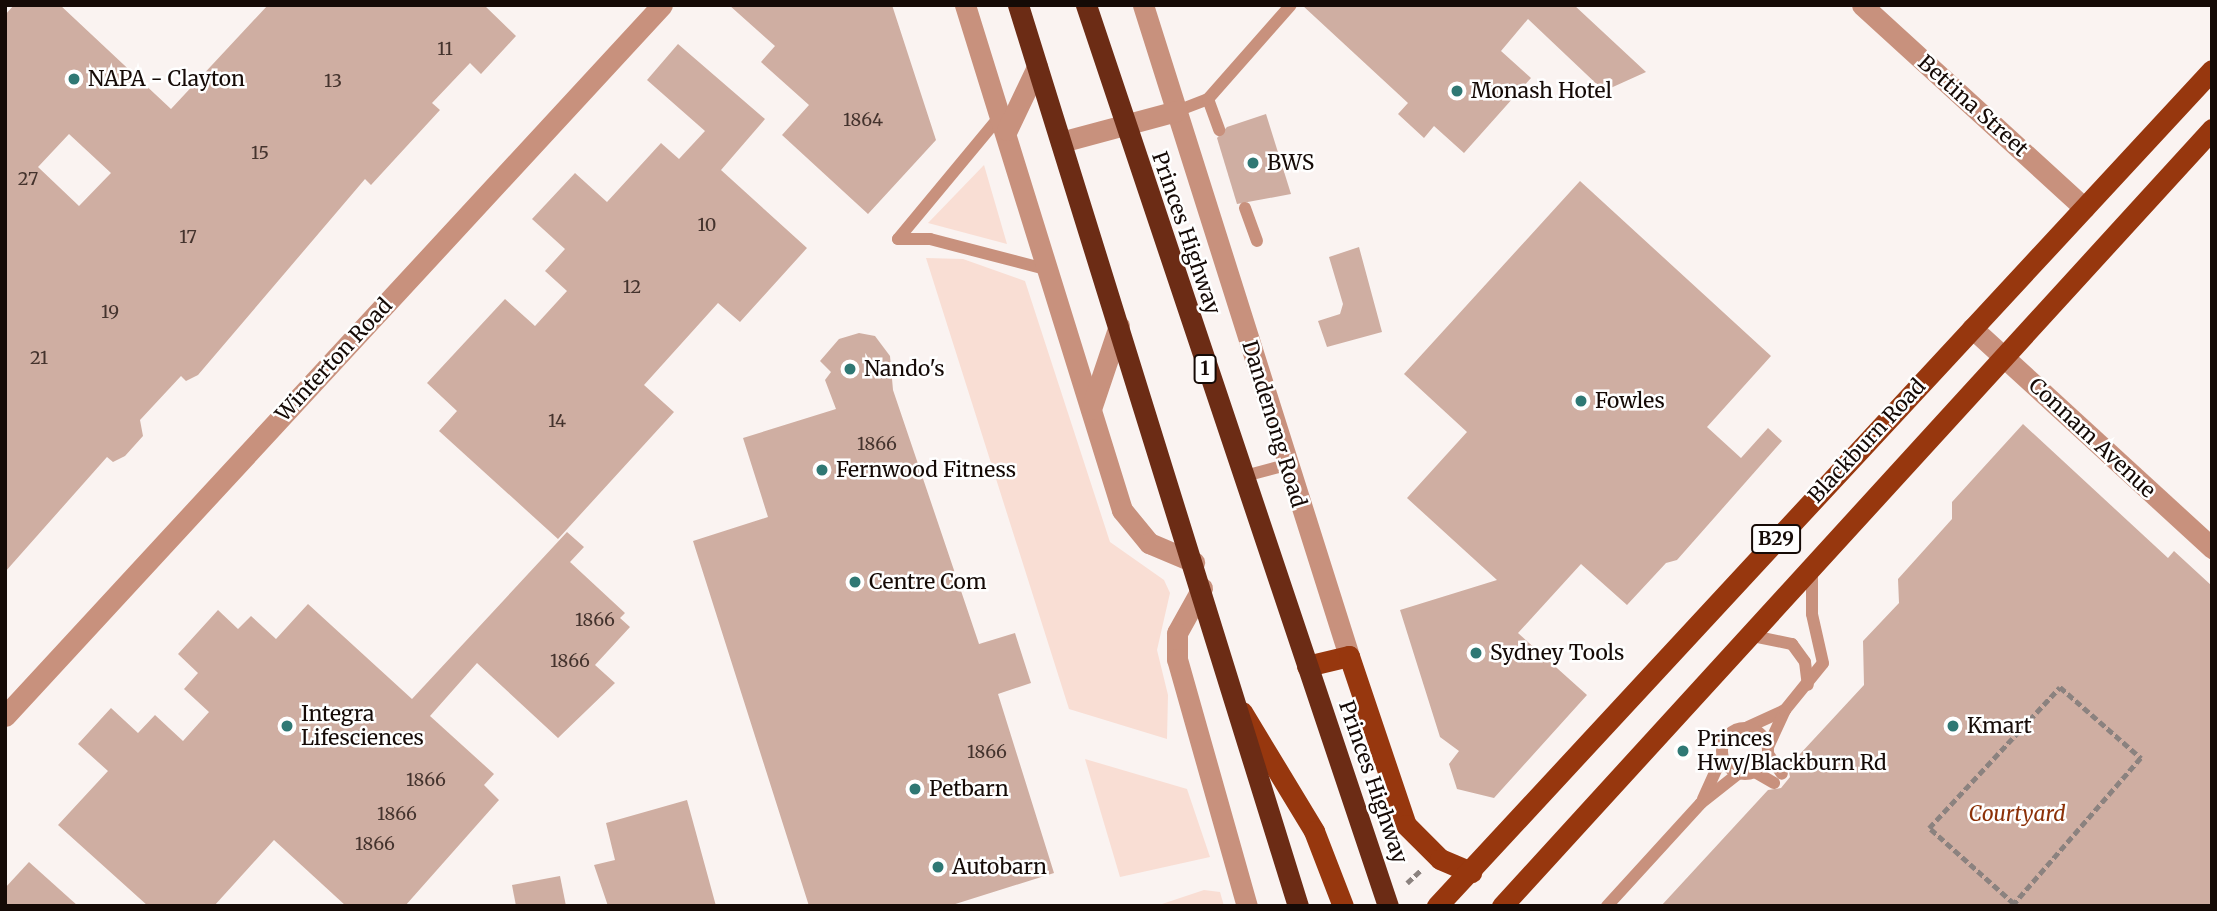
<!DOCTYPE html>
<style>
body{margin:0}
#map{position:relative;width:2217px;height:911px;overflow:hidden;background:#faf3f1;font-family:Merriweather,serif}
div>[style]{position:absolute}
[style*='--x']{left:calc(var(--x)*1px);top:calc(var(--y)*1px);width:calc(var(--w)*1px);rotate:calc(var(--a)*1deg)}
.green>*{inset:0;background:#f9ded4}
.building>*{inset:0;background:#cfaea2}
.path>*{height:4.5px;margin-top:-2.25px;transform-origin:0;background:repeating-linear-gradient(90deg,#8b827f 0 7px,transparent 0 10.5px)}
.lane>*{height:12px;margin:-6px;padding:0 6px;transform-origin:6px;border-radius:6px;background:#c8917d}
.lane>.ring{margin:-6px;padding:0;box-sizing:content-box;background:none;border:12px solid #c8917d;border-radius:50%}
.street>*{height:21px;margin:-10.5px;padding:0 10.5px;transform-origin:10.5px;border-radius:10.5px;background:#c8917d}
.primary>*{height:21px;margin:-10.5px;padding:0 10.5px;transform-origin:10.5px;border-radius:10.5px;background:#97370e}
.highway>*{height:21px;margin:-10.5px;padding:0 10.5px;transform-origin:10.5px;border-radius:10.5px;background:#6c2c15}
.dots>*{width:19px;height:19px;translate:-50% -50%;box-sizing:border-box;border:4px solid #fff;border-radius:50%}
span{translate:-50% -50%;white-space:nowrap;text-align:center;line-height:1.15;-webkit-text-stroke:5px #fff;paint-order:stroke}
.number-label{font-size:18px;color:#44332d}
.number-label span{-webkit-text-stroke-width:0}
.shield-label span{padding:2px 5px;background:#fff;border:2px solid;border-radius:5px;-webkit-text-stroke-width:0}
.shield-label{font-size:19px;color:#150a06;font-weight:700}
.poi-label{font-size:21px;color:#150a06}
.left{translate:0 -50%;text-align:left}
.street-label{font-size:21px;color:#150a06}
.park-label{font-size:21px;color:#8c3108;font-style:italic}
.frame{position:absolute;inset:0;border:7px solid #150a06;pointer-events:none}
</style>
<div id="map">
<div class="green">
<div style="clip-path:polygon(984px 165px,1007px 244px,928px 223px)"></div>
<div style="clip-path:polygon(926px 258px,963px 259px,1025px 281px,1110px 542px,1164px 580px,1170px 593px,1157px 650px,1168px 695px,1167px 739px,1069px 709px)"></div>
<div style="clip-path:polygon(1085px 759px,1187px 789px,1210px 857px,1120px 877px)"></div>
<div style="clip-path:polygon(1204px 890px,1220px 892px,1224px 906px,1156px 906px)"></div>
</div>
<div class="building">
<div style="clip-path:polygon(evenodd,14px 5px,60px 5px,171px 109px,268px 5px,484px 5px,516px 36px,481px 74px,470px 63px,432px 103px,440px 110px,371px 185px,365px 179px,198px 375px,186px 381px,181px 376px,140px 420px,143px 436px,125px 456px,113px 462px,107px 457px,5px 572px,5px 15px,14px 5px,69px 134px,111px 173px,79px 206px,38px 167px,69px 134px)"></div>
<div style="clip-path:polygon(729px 5px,892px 5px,936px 140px,868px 214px,782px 135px,809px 105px,761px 62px,775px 46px)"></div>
<div style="clip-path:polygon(1302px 5px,1574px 5px,1646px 72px,1604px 91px,1528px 19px,1501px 51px,1531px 78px,1464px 153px,1434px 126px,1424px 138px,1398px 114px,1408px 103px)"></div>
<div style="clip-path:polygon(678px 44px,765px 119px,721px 170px,807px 248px,740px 322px,718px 303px,644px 385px,674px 412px,558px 539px,439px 431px,457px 411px,427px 383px,505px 299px,535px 326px,567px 291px,545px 271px,565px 249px,532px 219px,575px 173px,607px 202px,661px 143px,679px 159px,705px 131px,647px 80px)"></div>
<div style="clip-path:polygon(1266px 114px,1291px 194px,1237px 204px,1217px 138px,1227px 127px)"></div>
<div style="clip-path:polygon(1580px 181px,1771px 356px,1707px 427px,1741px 458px,1768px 428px,1782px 441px,1677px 560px,1666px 563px,1627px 605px,1581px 564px,1518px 633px,1587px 695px,1494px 798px,1457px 789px,1449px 764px,1459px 751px,1440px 737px,1400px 610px,1497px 580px,1407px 498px,1467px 432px,1404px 374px)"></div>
<div style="clip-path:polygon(1359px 247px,1382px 332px,1327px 347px,1318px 321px,1340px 314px,1343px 304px,1329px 257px)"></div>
<div style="clip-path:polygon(859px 333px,875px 336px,890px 356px,893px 390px,979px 644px,1015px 633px,1031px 683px,998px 694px,1054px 873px,949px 906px,809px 906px,693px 541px,768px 517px,743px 438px,836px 409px,825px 380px,831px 372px,820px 361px,839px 339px)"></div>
<div style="clip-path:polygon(2023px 424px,2168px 558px,2174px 551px,2212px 586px,2212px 906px,1661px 906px,1768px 790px,1781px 788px,1790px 777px,1788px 767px,1864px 685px,1863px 641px,1899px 603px,1898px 579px,1952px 519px,1952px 502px)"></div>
<div style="clip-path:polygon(567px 532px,584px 547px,570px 562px,625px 613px,620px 618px,630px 627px,595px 665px,615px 683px,558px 738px,477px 663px,430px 716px,494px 774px,484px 785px,499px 800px,405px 906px,346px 906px,274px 840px,214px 906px,148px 906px,58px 825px,108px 771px,78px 744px,111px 708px,138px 733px,155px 715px,183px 741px,209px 712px,184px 689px,198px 673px,178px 654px,218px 610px,238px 629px,251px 616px,276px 639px,308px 604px,412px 699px)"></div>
<div style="clip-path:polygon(687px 800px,716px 906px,608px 906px,594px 865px,615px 860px,606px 823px)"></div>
<div style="clip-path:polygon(29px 862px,78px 906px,5px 906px,5px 888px)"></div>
<div style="clip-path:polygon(560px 876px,566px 906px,516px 906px,512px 885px)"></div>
</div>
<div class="path">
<div style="--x:2060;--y:687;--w:108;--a:41.2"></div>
<div style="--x:2141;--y:758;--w:194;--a:131"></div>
<div style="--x:2014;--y:904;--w:114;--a:-138.2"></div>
<div style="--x:1929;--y:828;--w:192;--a:-47.1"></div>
<div style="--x:1407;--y:883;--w:19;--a:-43"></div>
</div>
<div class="lane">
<div style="--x:1208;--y:99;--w:33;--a:70"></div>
<div style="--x:1177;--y:111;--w:33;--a:-21"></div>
<div style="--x:1208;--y:99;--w:125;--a:-48.6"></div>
<div style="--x:1245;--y:208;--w:35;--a:70"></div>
<div style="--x:898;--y:239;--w:161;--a:-50.3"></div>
<div style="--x:898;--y:239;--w:32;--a:0"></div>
<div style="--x:930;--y:239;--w:123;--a:14.6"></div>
<div style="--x:1241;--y:477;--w:47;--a:-14.9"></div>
<div style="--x:1748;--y:635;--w:45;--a:11.6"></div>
<div style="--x:1792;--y:644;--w:22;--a:54"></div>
<div style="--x:1805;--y:662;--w:23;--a:83"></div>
<div style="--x:1748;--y:727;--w:41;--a:-24.7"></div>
<div class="ring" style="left:1722px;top:728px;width:34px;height:34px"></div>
<div style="--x:1768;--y:747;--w:41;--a:-65.3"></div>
<div style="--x:1785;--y:710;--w:60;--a:-51"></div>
<div style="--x:1823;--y:663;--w:50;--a:-102.7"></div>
<div style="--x:1812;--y:614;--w:47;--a:-90"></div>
<div style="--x:1768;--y:754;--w:24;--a:55"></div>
<div style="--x:1755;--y:772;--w:22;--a:30"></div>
<div style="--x:1703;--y:799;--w:46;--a:-65.7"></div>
<div style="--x:1607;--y:906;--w:139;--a:-47.6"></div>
<div style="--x:1701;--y:803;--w:48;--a:-38.3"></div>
</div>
<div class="street">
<div style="--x:965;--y:5;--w:529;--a:72.73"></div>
<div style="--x:1122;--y:510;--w:43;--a:50.7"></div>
<div style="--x:1149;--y:543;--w:49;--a:22.9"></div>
<div style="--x:1143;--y:5;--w:683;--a:72.44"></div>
<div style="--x:1862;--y:5;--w:301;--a:42.4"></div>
<div style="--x:1007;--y:130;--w:70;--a:-64.5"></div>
<div style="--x:1061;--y:142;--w:120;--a:-15"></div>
<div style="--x:1972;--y:328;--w:326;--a:42.5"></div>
<div style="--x:1091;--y:409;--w:88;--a:-71.4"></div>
<div style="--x:1202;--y:588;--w:51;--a:119.1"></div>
<div style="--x:1177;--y:633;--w:26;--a:90"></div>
<div style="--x:1177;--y:659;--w:257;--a:74.2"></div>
<div style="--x:5;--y:716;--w:968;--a:-47.26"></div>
</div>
<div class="primary">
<div style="--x:1307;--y:666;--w:43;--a:-13.4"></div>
<div style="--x:1349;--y:656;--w:178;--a:71.4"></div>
<div style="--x:1406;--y:825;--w:48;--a:45"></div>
<div style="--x:1440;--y:859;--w:34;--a:23"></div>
<div style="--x:1242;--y:712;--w:139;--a:58.8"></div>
<div style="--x:1314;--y:831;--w:80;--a:68.9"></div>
<div style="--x:1437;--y:906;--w:1140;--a:-47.17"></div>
<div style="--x:1502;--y:906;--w:1053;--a:-47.58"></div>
</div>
<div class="highway">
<div style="--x:1018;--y:5;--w:944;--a:72.74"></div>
<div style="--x:1086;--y:5;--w:950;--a:71.47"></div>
</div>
<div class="dots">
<div style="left:74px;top:79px;background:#2f7874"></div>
<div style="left:1457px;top:91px;background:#2f7874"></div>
<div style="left:1253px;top:163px;background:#2f7874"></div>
<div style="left:850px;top:369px;background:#2f7874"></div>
<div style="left:1581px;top:401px;background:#2f7874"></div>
<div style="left:822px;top:470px;background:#2f7874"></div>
<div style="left:855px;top:582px;background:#2f7874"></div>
<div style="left:1476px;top:653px;background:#2f7874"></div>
<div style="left:287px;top:726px;background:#2f7874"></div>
<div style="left:1953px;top:726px;background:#2f7874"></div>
<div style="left:1683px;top:751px;background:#2f7874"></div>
<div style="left:915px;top:789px;background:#2f7874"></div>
<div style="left:938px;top:867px;background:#2f7874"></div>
</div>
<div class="number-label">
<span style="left:445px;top:49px">11</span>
<span style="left:333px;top:81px">13</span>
<span style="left:863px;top:120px">1864</span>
<span style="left:260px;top:153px">15</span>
<span style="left:28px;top:179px">27</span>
<span style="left:707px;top:225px">10</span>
<span style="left:188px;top:237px">17</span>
<span style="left:632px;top:287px">12</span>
<span style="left:110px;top:312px">19</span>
<span style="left:39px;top:358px">21</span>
<span style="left:557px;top:421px">14</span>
<span style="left:877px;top:444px">1866</span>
<span style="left:595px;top:620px">1866</span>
<span style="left:570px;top:661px">1866</span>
<span style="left:987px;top:752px">1866</span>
<span style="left:426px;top:780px">1866</span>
<span style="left:397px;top:814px">1866</span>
<span style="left:375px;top:844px">1866</span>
</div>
<div class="shield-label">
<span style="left:1205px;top:369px">1</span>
<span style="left:1776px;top:539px">B29</span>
</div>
<div class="poi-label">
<span class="left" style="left:88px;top:79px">NAPA - Clayton</span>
<span class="left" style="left:1471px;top:91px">Monash Hotel</span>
<span class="left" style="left:1267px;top:163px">BWS</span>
<span class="left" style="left:864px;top:369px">Nando's</span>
<span class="left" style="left:1595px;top:401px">Fowles</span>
<span class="left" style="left:836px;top:470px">Fernwood Fitness</span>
<span class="left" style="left:869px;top:582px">Centre Com</span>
<span class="left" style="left:1490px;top:653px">Sydney Tools</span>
<span class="left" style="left:301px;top:726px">Integra<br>Lifesciences</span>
<span class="left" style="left:1967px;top:726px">Kmart</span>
<span class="left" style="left:1697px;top:751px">Princes<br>Hwy/Blackburn Rd</span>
<span class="left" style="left:929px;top:789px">Petbarn</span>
<span class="left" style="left:952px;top:867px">Autobarn</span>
</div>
<div class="street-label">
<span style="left:1973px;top:106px;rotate:42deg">Bettina Street</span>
<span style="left:1186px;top:233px;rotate:71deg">Princes Highway</span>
<span style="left:334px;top:360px;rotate:-47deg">Winterton Road</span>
<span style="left:1274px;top:424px;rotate:73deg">Dandenong Road</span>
<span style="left:2092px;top:438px;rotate:43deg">Connam Avenue</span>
<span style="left:1867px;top:441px;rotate:-47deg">Blackburn Road</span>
<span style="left:1373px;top:782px;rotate:71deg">Princes Highway</span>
</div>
<div class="park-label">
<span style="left:2017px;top:814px">Courtyard</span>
</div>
<div class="frame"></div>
</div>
